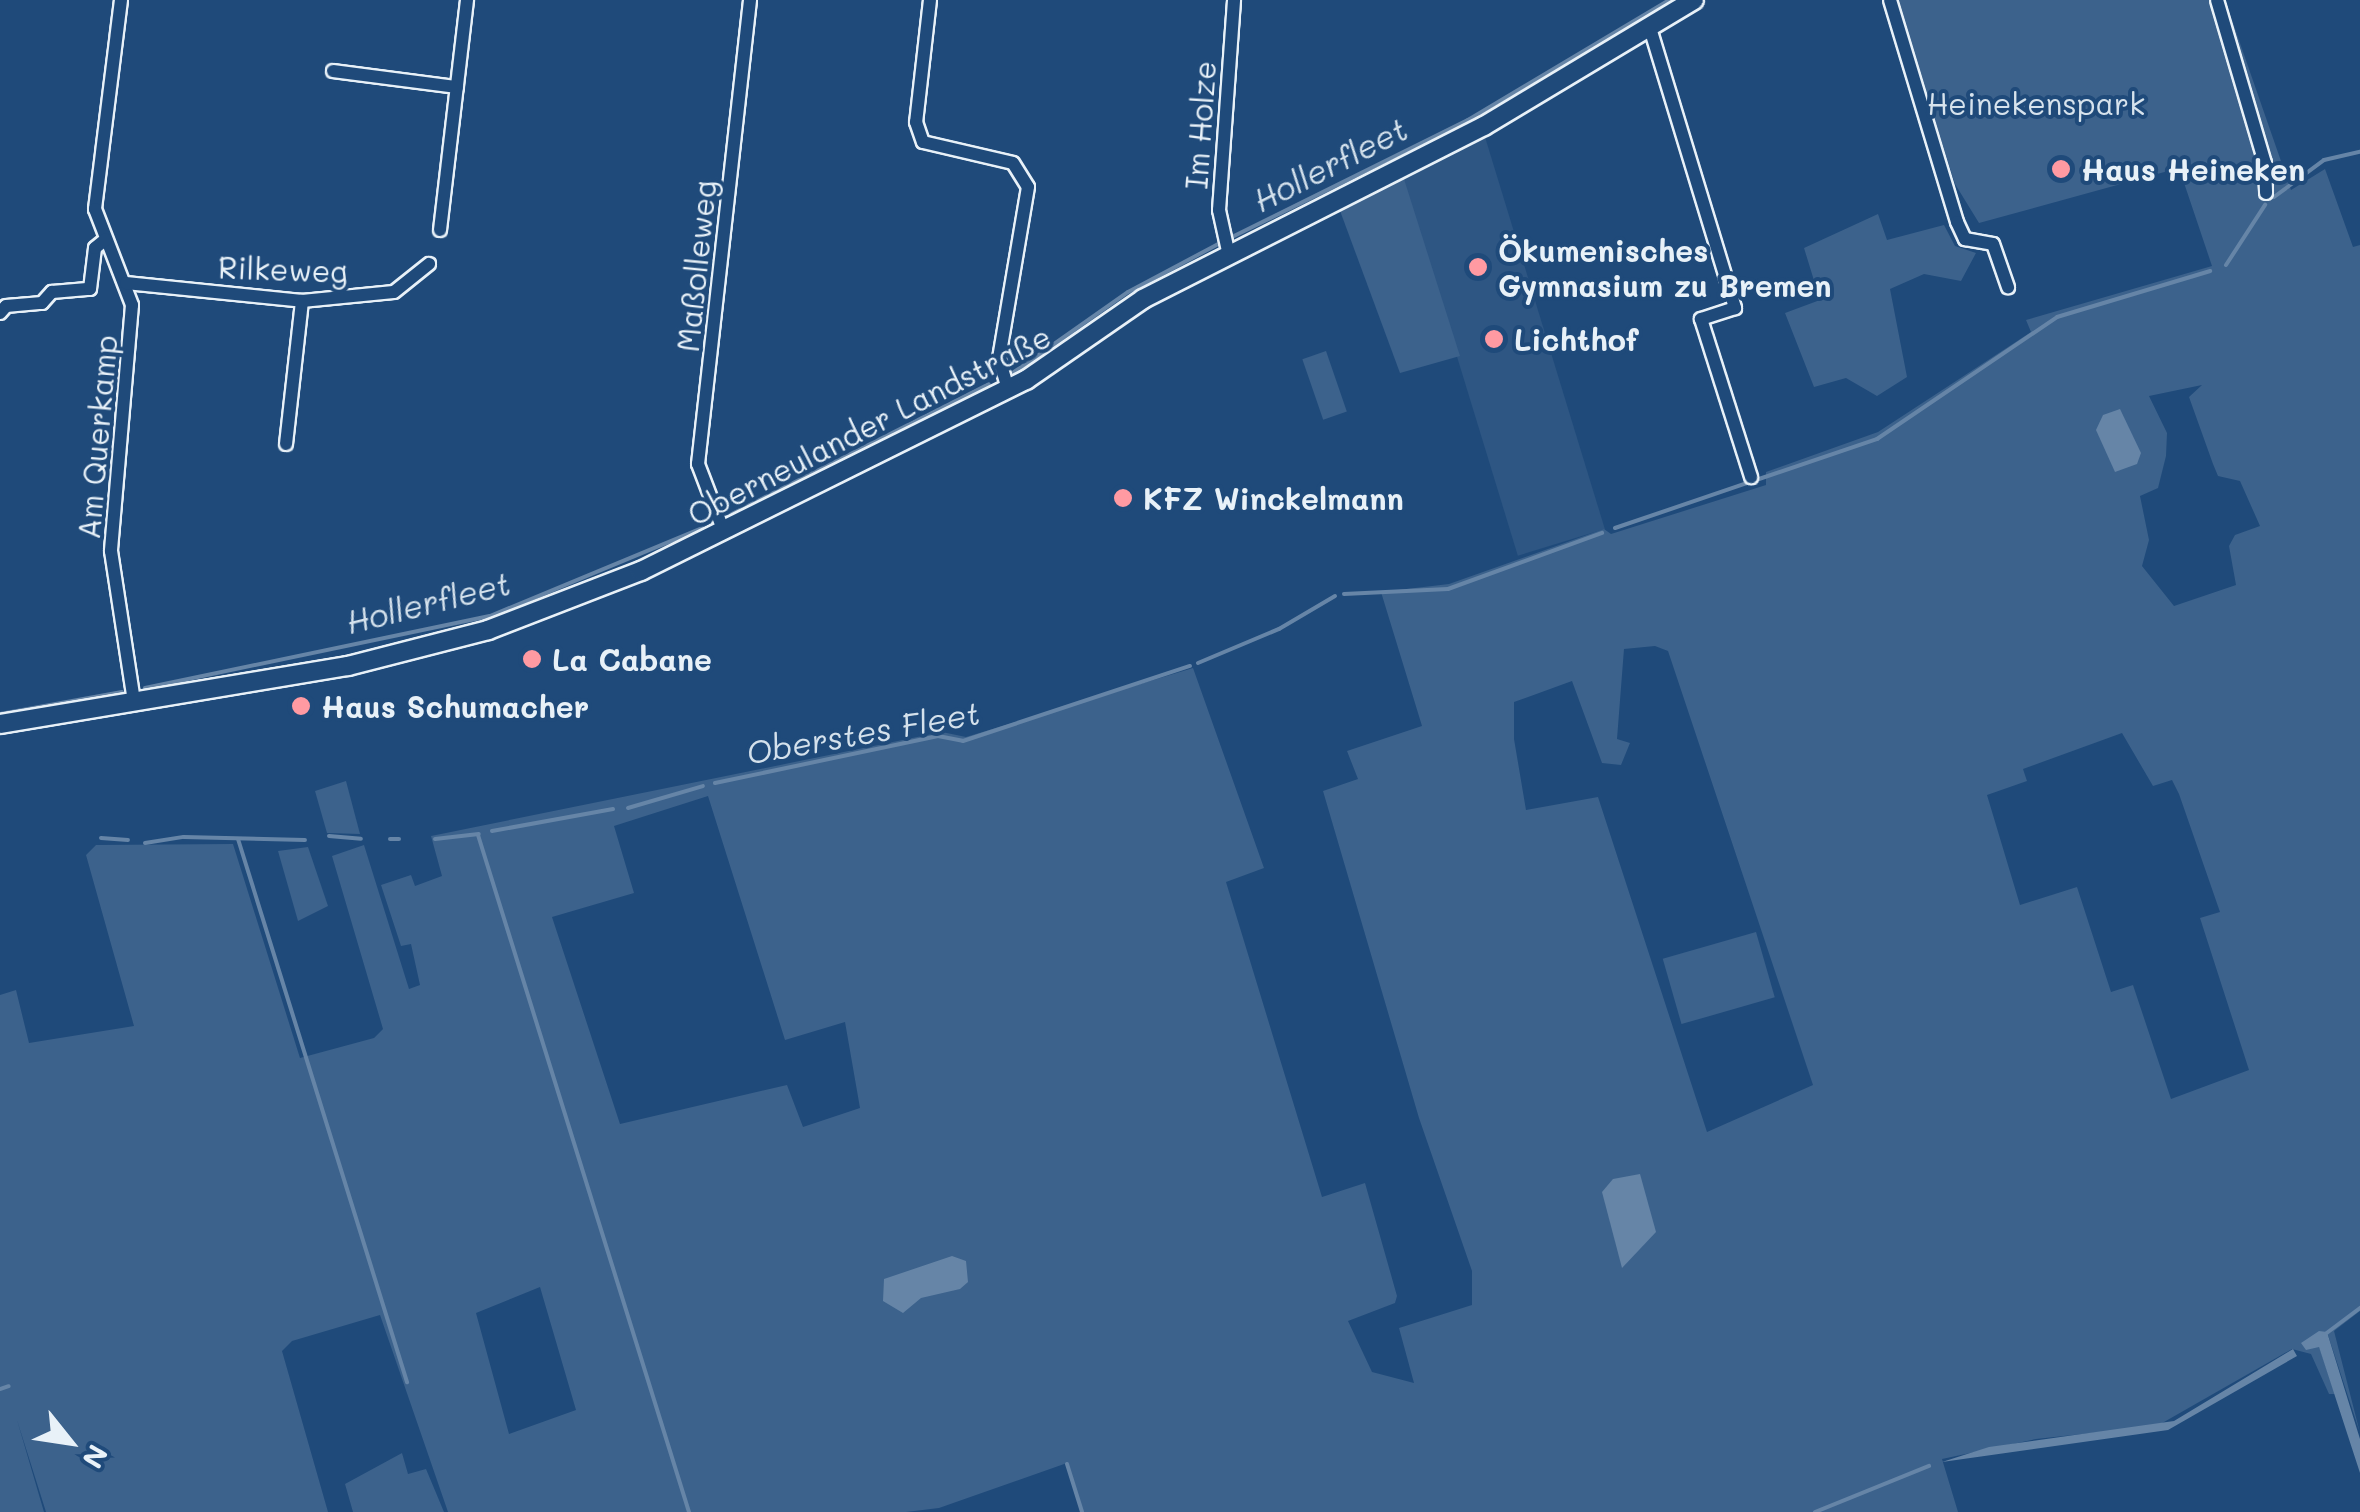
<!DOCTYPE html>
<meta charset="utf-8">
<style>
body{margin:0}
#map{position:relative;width:2360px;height:1512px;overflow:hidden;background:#1f4a7a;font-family:Mali,sans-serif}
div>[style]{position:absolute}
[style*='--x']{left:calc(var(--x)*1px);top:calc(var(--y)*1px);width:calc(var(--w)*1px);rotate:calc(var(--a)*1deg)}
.built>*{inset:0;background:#2e5683;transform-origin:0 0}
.green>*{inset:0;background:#3c628c;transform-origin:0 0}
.water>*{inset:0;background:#6685a7}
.stream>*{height:4px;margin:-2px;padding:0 2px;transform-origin:2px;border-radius:2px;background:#6685a7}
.roads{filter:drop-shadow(2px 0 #e8f1f8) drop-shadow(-2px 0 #e8f1f8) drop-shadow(0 2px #e8f1f8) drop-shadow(0 -2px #e8f1f8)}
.street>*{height:12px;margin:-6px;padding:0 6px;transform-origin:6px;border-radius:6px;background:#1f4a7a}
.secondary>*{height:18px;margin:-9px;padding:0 9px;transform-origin:9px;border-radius:9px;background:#1f4a7a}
.dots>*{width:28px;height:28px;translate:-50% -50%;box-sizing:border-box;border:5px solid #1f4a7a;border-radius:50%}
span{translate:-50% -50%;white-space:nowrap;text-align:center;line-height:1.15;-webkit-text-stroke:8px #1f4a7a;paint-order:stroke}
.park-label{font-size:30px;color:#d7e3ed}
.street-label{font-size:30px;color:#e8f1f8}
.poi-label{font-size:30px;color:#e8f1f8;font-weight:700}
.left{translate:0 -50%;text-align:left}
.water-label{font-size:32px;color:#d4e1ec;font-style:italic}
.north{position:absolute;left:20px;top:1392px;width:100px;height:100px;-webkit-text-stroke:8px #1f4a7a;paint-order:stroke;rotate:120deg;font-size:28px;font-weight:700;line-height:40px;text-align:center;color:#e8f1f8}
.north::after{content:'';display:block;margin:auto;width:35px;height:45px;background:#e8f1f8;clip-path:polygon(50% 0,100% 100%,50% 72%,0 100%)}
</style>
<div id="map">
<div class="built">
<div style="left:1485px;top:137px;width:410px;height:91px;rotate:73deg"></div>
</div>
<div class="green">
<div style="clip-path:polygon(evenodd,1897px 0,2225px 0,2291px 190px,2325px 169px,2353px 247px,2360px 245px,2360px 1311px,2334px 1331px,2360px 1433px,2327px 1332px,2308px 1348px,2319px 1346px,2335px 1394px,2329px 1394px,2311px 1354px,2292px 1349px,2157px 1426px,2036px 1439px,1942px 1459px,1958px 1512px,1082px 1512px,1067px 1463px,939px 1508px,906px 1512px,448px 1512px,380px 1315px,292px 1341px,282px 1351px,328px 1512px,46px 1512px,17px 1420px,44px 1512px,0 1512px,0 995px,16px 990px,29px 1043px,134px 1026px,86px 855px,96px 845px,233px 844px,300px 1058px,374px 1038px,383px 1029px,332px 856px,364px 845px,409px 989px,420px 985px,411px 944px,401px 946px,381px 885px,411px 875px,415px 886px,442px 876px,431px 836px,942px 732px,966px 737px,1193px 668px,1264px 868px,1226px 882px,1322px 1197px,1365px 1183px,1397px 1296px,1395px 1303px,1348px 1321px,1372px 1372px,1414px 1383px,1399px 1328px,1472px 1305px,1472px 1271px,1419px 1118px,1323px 791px,1358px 779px,1347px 751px,1422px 726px,1381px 592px,1449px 584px,1604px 529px,1611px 534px,1766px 485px,1766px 472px,1878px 432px,2031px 332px,2026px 320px,2212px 266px,2179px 168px,1979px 223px,1955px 184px,1897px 0,2202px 385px,2189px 397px,2213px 464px,2218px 476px,2240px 481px,2260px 526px,2235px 535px,2229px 546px,2236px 585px,2174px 606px,2142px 566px,2149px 540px,2140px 496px,2158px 488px,2166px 456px,2167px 433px,2149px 396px,2202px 385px,1897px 0,1655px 646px,1668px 651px,1813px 1085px,1707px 1132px,1598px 797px,1526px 810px,1514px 739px,1514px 702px,1572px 681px,1602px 763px,1621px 765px,1630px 743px,1617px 739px,1624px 649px,1655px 646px,1897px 0,2122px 733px,2153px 786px,2172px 780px,2179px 794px,2220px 912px,2200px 918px,2249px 1070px,2171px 1099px,2133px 985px,2111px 992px,2077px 887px,2020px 905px,1987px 795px,2027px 781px,2023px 769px,2122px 733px,1897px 0,708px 796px,785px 1040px,845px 1022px,860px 1108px,803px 1127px,787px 1085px,620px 1124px,552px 917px,634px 893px,614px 826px,708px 796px,1897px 0,540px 1287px,576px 1410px,509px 1434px,476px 1313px,540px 1287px)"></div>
<div style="clip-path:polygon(1404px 179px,1460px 356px,1400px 373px,1339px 208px)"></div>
<div style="clip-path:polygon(1878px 214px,1887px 240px,1944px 225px,1955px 246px,1976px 253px,1961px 281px,1924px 274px,1890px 289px,1907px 377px,1877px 396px,1846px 378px,1814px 387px,1785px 313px,1820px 300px,1804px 248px)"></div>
<div style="left:1326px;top:351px;width:64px;height:25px;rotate:71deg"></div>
<div style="clip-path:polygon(346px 781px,360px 834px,327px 833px,315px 791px)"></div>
<div style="clip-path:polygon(308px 847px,328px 906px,298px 921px,278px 851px)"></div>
<div style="left:1756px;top:932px;width:68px;height:97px;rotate:74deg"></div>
<div style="clip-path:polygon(402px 1453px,408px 1474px,426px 1469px,444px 1512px,353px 1512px,345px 1484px)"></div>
</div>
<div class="water">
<div style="clip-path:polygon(2120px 409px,2141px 453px,2137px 464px,2115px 472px,2096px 430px,2103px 415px)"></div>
<div style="clip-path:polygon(1640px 1174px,1656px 1232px,1622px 1268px,1602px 1192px,1613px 1179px)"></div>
<div style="clip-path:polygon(952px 1256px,966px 1261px,968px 1282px,960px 1289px,921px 1298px,903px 1313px,883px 1301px,884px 1279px)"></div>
<div style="clip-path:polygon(2319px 1331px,2327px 1332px,2360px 1439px,2360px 1473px,2319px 1347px,2306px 1350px,2301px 1343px)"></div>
<div style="clip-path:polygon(2293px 1349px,2297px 1356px,2168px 1430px,1942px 1462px,1989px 1447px,2174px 1421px)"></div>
</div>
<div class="stream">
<div style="--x:2274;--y:197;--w:62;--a:-36.5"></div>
<div style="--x:2324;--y:160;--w:37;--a:-13"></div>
<div style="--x:1230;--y:238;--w:266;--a:-26.4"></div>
<div style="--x:1468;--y:120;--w:234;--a:-30.8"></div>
<div style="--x:2226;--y:265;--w:72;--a:-57"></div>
<div style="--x:1014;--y:372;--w:139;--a:-35.1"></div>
<div style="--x:1128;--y:292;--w:106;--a:-28"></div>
<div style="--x:1759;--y:479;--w:125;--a:-18.7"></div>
<div style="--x:1877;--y:439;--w:217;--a:-34.1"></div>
<div style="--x:2057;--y:317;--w:160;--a:-16.7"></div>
<div style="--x:728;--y:516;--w:292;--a:-26.8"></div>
<div style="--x:1615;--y:528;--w:139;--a:-18.8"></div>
<div style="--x:1344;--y:594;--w:104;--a:-2.8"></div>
<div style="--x:1448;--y:589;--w:164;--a:-20"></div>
<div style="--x:1198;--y:663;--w:88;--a:-22.8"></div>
<div style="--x:1279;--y:629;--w:65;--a:-30.5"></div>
<div style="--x:145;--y:688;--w:352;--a:-11.8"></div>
<div style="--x:490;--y:616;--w:238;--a:-22.5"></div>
<div style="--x:0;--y:714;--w:124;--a:-10.2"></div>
<div style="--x:715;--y:783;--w:228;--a:-11.9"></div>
<div style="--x:938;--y:736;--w:25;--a:11"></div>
<div style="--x:963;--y:741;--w:239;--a:-18.3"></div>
<div style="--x:628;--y:808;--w:78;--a:-16.3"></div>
<div style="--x:492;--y:831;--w:123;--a:-10.3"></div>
<div style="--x:478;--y:835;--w:709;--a:72.69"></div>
<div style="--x:329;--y:836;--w:32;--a:5"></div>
<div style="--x:101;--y:838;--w:27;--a:4"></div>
<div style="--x:238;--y:839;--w:569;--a:72.71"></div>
<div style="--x:390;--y:839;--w:9;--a:0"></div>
<div style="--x:435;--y:839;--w:44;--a:-6.5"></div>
<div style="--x:145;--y:843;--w:39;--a:-9"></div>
<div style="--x:184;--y:837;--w:121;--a:1.4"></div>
<div style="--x:2324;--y:1335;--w:45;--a:-36.9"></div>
<div style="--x:0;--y:1389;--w:9;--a:-18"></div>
<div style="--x:1067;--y:1464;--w:50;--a:72.6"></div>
<div style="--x:1815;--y:1512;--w:123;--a:-22"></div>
</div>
<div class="roads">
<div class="street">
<div style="--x:121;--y:0;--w:211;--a:97.1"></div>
<div style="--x:95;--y:209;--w:103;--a:68.9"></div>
<div style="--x:132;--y:305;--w:247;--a:94.9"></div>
<div style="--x:111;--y:551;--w:153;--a:81.3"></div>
<div style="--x:930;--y:0;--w:123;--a:96.5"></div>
<div style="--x:916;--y:122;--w:21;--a:71"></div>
<div style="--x:923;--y:142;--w:92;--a:13.1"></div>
<div style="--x:1013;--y:163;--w:28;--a:58"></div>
<div style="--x:1028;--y:187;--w:173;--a:99.6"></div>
<div style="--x:999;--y:358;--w:32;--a:74"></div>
<div style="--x:1890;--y:0;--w:232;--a:73.2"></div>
<div style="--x:1957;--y:222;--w:19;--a:65"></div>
<div style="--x:1965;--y:239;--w:28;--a:10"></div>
<div style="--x:1993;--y:244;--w:46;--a:70.8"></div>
<div style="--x:2217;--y:0;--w:170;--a:73.6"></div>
<div style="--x:2265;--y:163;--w:30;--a:88"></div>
<div style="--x:1650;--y:28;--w:293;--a:73.1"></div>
<div style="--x:1735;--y:308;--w:36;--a:162"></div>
<div style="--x:1701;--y:319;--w:166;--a:72.4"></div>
<div style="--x:333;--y:71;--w:125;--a:7.4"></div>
<div style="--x:440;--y:230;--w:232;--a:-83.3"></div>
<div style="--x:1228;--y:251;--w:42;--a:-102.4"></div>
<div style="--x:1219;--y:210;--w:211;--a:-85.9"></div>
<div style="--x:126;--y:283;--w:177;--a:5.8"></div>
<div style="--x:302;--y:301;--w:92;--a:-5.6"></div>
<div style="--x:394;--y:292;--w:45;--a:-38.7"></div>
<div style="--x:0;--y:313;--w:9;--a:-49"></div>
<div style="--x:6;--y:306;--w:36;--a:-5"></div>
<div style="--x:42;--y:303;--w:15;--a:-48"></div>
<div style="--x:52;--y:292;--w:38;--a:-5"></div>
<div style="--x:90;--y:289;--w:41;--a:-83"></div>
<div style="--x:95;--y:248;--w:14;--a:-39"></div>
<div style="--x:286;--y:444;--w:144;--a:-83.6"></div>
<div style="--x:724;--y:532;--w:73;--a:-110.9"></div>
<div style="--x:698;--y:464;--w:467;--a:-83.6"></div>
</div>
<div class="secondary">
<div style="--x:0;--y:724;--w:353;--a:-9.5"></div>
<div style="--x:348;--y:666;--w:145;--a:-14.4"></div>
<div style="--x:488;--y:630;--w:164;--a:-21.1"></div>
<div style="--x:641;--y:571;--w:430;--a:-26.4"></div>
<div style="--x:1026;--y:380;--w:142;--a:-34.7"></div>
<div style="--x:1143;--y:299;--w:382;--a:-26.9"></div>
<div style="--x:1484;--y:126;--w:245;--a:-31"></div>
</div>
</div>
<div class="dots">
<div style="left:2061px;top:169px;background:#ff9aa2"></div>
<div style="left:1478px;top:267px;background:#ff9aa2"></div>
<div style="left:1494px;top:339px;background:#ff9aa2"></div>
<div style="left:1123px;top:498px;background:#ff9aa2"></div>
<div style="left:532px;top:659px;background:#ff9aa2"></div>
<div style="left:301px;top:706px;background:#ff9aa2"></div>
</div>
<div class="park-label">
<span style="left:2036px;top:103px">Heinekenspark</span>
</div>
<div class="street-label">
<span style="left:1200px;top:125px;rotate:-86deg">Im Holze</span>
<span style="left:696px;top:266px;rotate:-84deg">Maßolleweg</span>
<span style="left:283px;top:269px;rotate:2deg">Rilkeweg</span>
<span style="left:869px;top:425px;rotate:-27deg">Oberneulander Landstraße</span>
<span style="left:97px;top:437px;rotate:-85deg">Am Querkamp</span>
</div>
<div class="poi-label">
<span class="left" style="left:2081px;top:169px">Haus Heineken</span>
<span class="left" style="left:1498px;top:267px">Ökumenisches<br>Gymnasium zu Bremen</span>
<span class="left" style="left:1514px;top:339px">Lichthof</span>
<span class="left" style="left:1143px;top:498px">KFZ Winckelmann</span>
<span class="left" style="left:552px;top:659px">La Cabane</span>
<span class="left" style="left:321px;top:706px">Haus Schumacher</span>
</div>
<div class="water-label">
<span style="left:1330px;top:164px;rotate:-27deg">Hollerfleet</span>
<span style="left:428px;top:602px;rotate:-14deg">Hollerfleet</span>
<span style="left:863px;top:732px;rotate:-10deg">Oberstes Fleet</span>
</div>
<div class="north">N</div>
</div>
